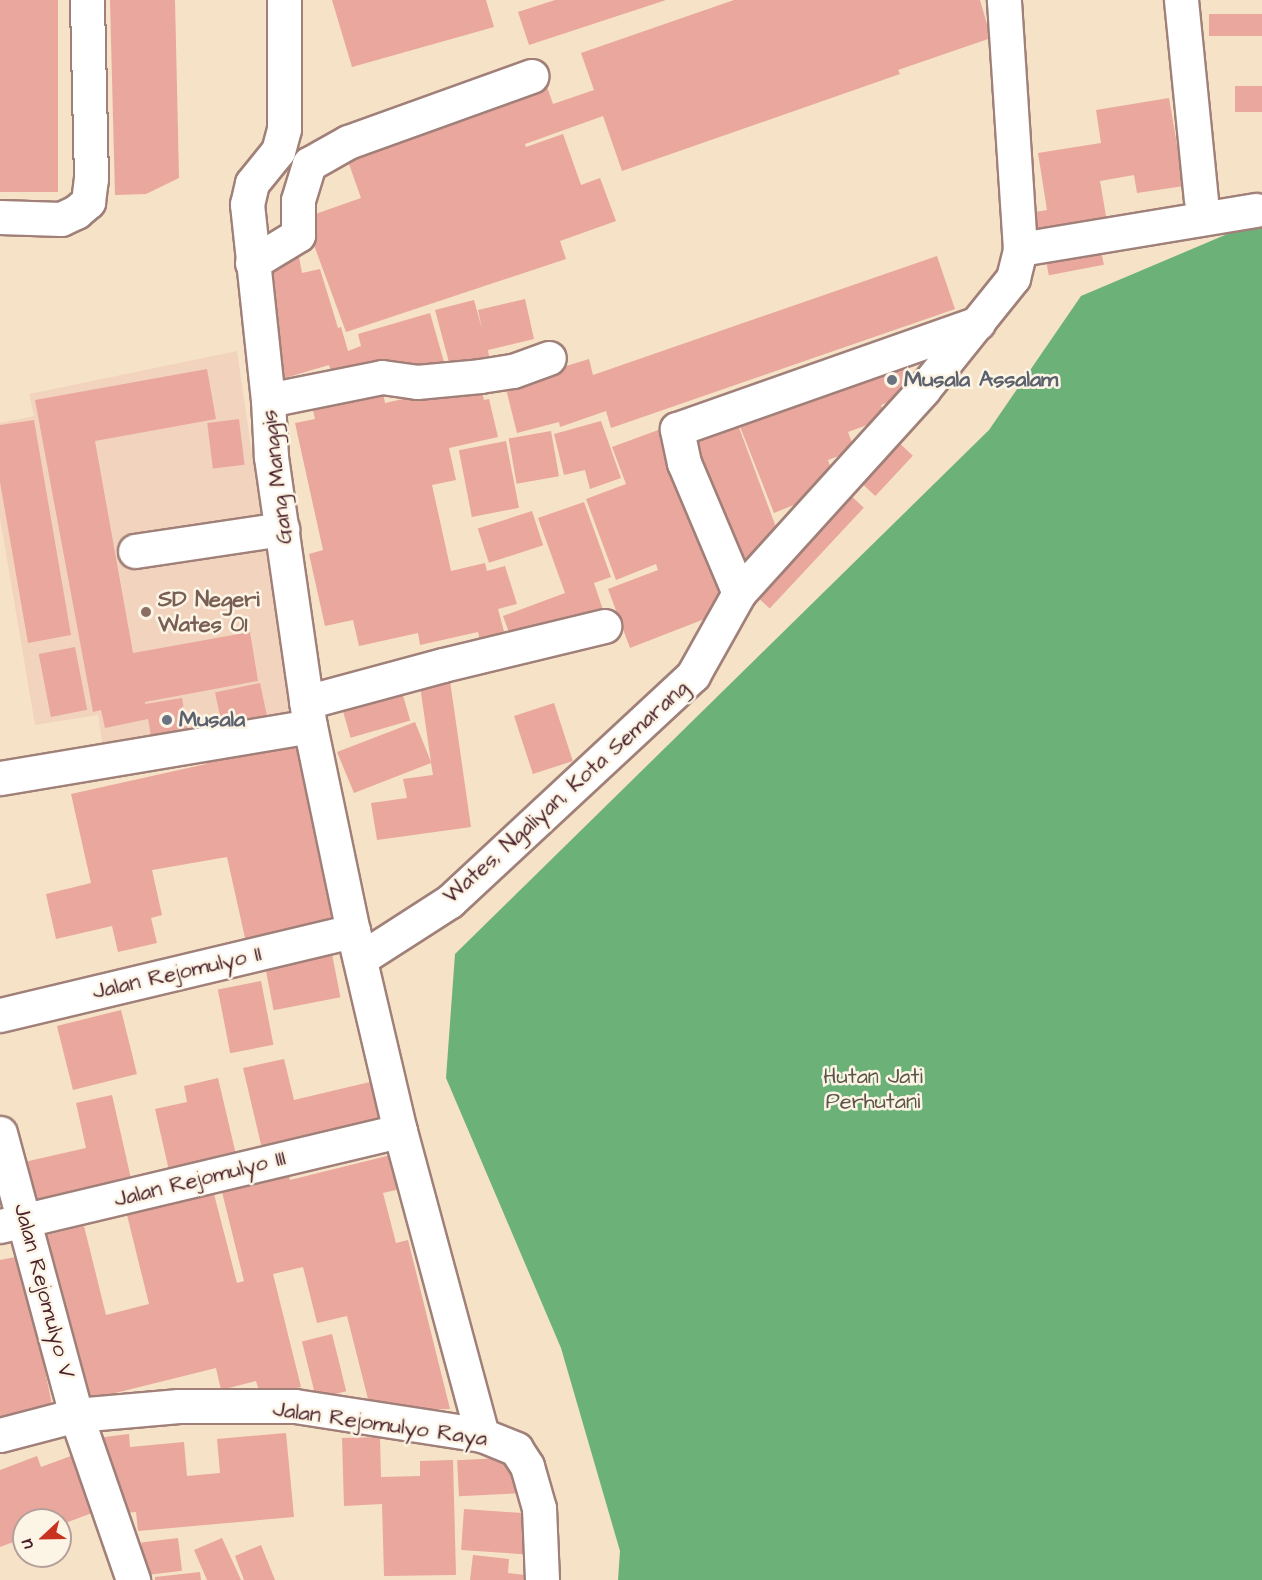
<!DOCTYPE html>
<style>
body{margin:0}
#map{position:relative;width:1262px;height:1580px;overflow:hidden;background:#f6e2c7;font-family:"Architects Daughter",sans-serif}
div>[style]{position:absolute}
[style*='--x']{left:calc(var(--x)*1px);top:calc(var(--y)*1px);width:calc(var(--w)*1px);rotate:calc(var(--a)*1deg)}
.built>*{inset:0;background:#f2d4be}
.forest>*{inset:0;background:#6cb278}
.building>*{inset:0;background:#e9a79d;transform-origin:0 0}
.roads{filter:drop-shadow(2px 0 #a08079) drop-shadow(-2px 0 #a08079) drop-shadow(0 2px #a08079) drop-shadow(0 -2px #a08079)}
.minor>*{height:33px;margin:-16.5px;padding:0 16.5px;transform-origin:16.5px;border-radius:16.5px;background:#fff}
.dots>*{width:16px;height:16px;translate:-50% -50%;box-sizing:border-box;border:3px solid #fcf5e5;border-radius:50%}
span{translate:-50% -50%;white-space:nowrap;text-align:center;line-height:1.15;-webkit-text-stroke:5px #fcf5e5;paint-order:stroke}
.worship-label{font-size:22px;color:#5b616d;font-weight:700}
.left{translate:0 -50%;text-align:left}
.street-label{font-size:22px;color:#4a1f2b}
.education-label{font-size:22px;color:#785e54;font-weight:700}
.park-label{font-size:22px;color:#5c5448}
.north{position:absolute;left:12px;top:1508px;width:60px;height:60px;box-sizing:border-box;background:#fcf5e5;border:2px solid #b59f9b;border-radius:50%;rotate:248deg;font-size:16px;font-weight:700;line-height:24px;text-align:center;color:#4a1f2b}
.north::after{content:'';display:block;margin:auto;width:21px;height:27px;background:#c8321e;clip-path:polygon(50% 0,100% 100%,50% 72%,0 100%)}
</style>
<div id="map">
<div class="built">
<div style="clip-path:polygon(237px 351px,289px 707px,288px 717px,104px 754px,98px 715px,35px 725px,0 518px,0 423px,34px 416px,29px 394px)"></div>
</div>
<div class="forest">
<div style="clip-path:polygon(1262px 223px,1262px 1580px,618px 1580px,620px 1551px,561px 1348px,446px 1078px,455px 954px,989px 430px,1081px 296px,1251px 224px)"></div>
</div>
<div class="building">
<div style="left:0;top:0;width:58px;height:192px"></div>
<div style="clip-path:polygon(110px 0,175px 0,179px 178px,146px 194px,115px 195px)"></div>
<div style="clip-path:polygon(332px 0,486px 0,494px 27px,352px 67px)"></div>
<div style="clip-path:polygon(555px 0,666px 0,529px 45px,518px 12px)"></div>
<div style="clip-path:polygon(734px 0,980px 0,991px 38px,898px 70px,900px 74px,622px 171px,603px 116px,525px 144px,526px 147px,563px 134px,581px 185px,600px 178px,616px 221px,560px 241px,566px 259px,346px 332px,304px 218px,361px 198px,344px 150px,544px 78px,553px 104px,594px 90px,581px 53px)"></div>
<div style="left:1262px;top:14px;width:22px;height:53px;rotate:90deg"></div>
<div style="left:1262px;top:86px;width:26px;height:27px;rotate:90deg"></div>
<div style="clip-path:polygon(1169px 98px,1184px 186px,1137px 193px,1134px 175px,1100px 181px,1108px 228px,1039px 240px,1035px 212px,1047px 210px,1038px 153px,1101px 143px,1096px 110px)"></div>
<div style="left:1100px;top:245px;width:20px;height:56px;rotate:79deg"></div>
<div style="clip-path:polygon(937px 256px,955px 309px,611px 428px,606px 411px,560px 427px,559px 422px,517px 433px,505px 385px,589px 359px,593px 375px)"></div>
<div style="clip-path:polygon(299px 257px,302px 273px,320px 269px,338px 328px,341px 327px,348px 351px,361px 346px,358px 334px,430px 313px,444px 362px,402px 375px,334px 380px,329px 365px,285px 378px,276px 346px,263px 264px)"></div>
<div style="clip-path:polygon(525px 299px,534px 339px,488px 350px,489px 356px,450px 366px,435px 310px,474px 300px,482px 329px,478px 310px)"></div>
<div style="clip-path:polygon(904px 355px,917px 391px,881px 405px,886px 418px,848px 432px,855px 450px,828px 460px,831px 469px,811px 498px,774px 513px,737px 419px)"></div>
<div style="clip-path:polygon(207px 369px,216px 419px,95px 441px,133px 653px,250px 632px,258px 681px,145px 702px,145px 704px,182px 698px,189px 735px,152px 741px,148px 719px,105px 728px,101px 710px,93px 712px,35px 400px)"></div>
<div style="clip-path:polygon(480px 382px,484px 400px,489px 399px,498px 437px,449px 448px,456px 480px,432px 485px,451px 571px,485px 563px,487px 571px,505px 566px,517px 604px,498px 609px,506px 639px,481px 645px,478px 632px,420px 645px,418px 633px,359px 646px,353px 620px,325px 626px,309px 554px,323px 550px,295px 423px,315px 419px,311px 402px,362px 390px,363px 398px,383px 393px,385px 403px)"></div>
<div style="clip-path:polygon(734px 414px,777px 530px,741px 567px,690px 431px)"></div>
<div style="left:239px;top:419px;width:46px;height:32px;rotate:83deg"></div>
<div style="clip-path:polygon(34px 420px,71px 635px,28px 643px,0 482px,0 425px)"></div>
<div style="clip-path:polygon(601px 421px,621px 478px,590px 489px,585px 470px,564px 475px,554px 434px)"></div>
<div style="clip-path:polygon(661px 429px,725px 597px,707px 618px,630px 648px,608px 589px,658px 570px,656px 564px,616px 580px,586px 499px,626px 484px,612px 447px)"></div>
<div style="left:551px;top:431px;width:46px;height:43px;rotate:80deg"></div>
<div style="left:896px;top:440px;width:23px;height:55px;rotate:43deg"></div>
<div style="left:506px;top:441px;width:68px;height:48px;rotate:79deg"></div>
<div style="left:847px;top:492px;width:23px;height:138px;rotate:43deg"></div>
<div style="clip-path:polygon(584px 502px,611px 577px,594px 583px,603px 610px,513px 643px,503px 616px,565px 593px,538px 518px)"></div>
<div style="left:532px;top:511px;width:36px;height:57px;rotate:72deg"></div>
<div style="left:75px;top:647px;width:64px;height:37px;rotate:79deg"></div>
<div style="clip-path:polygon(450px 681px,471px 827px,377px 840px,371px 803px,407px 798px,403px 779px,433px 775px,431px 763px,354px 793px,337px 752px,415px 722px,431px 762px,420px 686px)"></div>
<div style="left:260px;top:683px;width:40px;height:46px;rotate:78deg"></div>
<div style="left:400px;top:685px;width:37px;height:62px;rotate:74deg"></div>
<div style="left:554px;top:703px;width:61px;height:42px;rotate:72deg"></div>
<div style="clip-path:polygon(296px 739px,338px 927px,247px 947px,227px 857px,152px 870px,162px 915px,151px 918px,157px 943px,118px 952px,112px 926px,56px 939px,46px 894px,91px 883px,71px 794px,206px 764px,205px 759px)"></div>
<div style="left:332px;top:954px;width:44px;height:68px;rotate:79deg"></div>
<div style="left:261px;top:981px;width:65px;height:44px;rotate:79deg"></div>
<div style="left:121px;top:1010px;width:66px;height:66px;rotate:76deg"></div>
<div style="clip-path:polygon(284px 1059px,294px 1100px,374px 1081px,384px 1125px,263px 1153px,243px 1068px)"></div>
<div style="clip-path:polygon(218px 1078px,237px 1159px,170px 1175px,155px 1109px,187px 1102px,184px 1086px)"></div>
<div style="clip-path:polygon(112px 1095px,132px 1183px,31px 1207px,20px 1163px,86px 1148px,76px 1103px)"></div>
<div style="clip-path:polygon(391px 1155px,400px 1189px,383px 1193px,396px 1243px,408px 1240px,450px 1409px,371px 1411px,347px 1316px,317px 1323px,303px 1267px,273px 1274px,301px 1387px,261px 1397px,256px 1381px,221px 1390px,216px 1368px,79px 1402px,38px 1237px,84px 1226px,106px 1315px,149px 1304px,127px 1215px,214px 1194px,237px 1283px,244px 1281px,222px 1192px,289px 1175px,290px 1180px)"></div>
<div style="clip-path:polygon(21px 1256px,53px 1409px,0 1420px,0 1260px)"></div>
<div style="left:332px;top:1334px;width:59px;height:31px;rotate:76deg"></div>
<div style="clip-path:polygon(286px 1433px,294px 1517px,138px 1531px,136px 1512px,113px 1514px,88px 1439px,129px 1434px,130px 1447px,184px 1442px,187px 1476px,220px 1473px,217px 1439px)"></div>
<div style="clip-path:polygon(380px 1437px,381px 1477px,420px 1476px,420px 1461px,453px 1460px,456px 1575px,384px 1576px,382px 1504px,344px 1506px,342px 1438px)"></div>
<div style="clip-path:polygon(79px 1453px,100px 1510px,60px 1525px,60px 1520px,24px 1520px,24px 1538px,0 1547px,0 1470px,37px 1456px,41px 1467px)"></div>
<div style="left:521px;top:1457px;width:36px;height:64px;rotate:87deg"></div>
<div style="left:464px;top:1509px;width:73px;height:41px;rotate:4deg"></div>
<div style="left:178px;top:1538px;width:33px;height:37px;rotate:83deg"></div>
<div style="clip-path:polygon(222px 1538px,241px 1580px,207px 1580px,194px 1550px)"></div>
<div style="clip-path:polygon(261px 1545px,275px 1580px,244px 1580px,235px 1556px)"></div>
<div style="clip-path:polygon(473px 1555px,509px 1559px,508px 1573px,533px 1576px,532px 1580px,470px 1580px)"></div>
<div style="clip-path:polygon(200px 1572px,201px 1580px,155px 1580px,155px 1577px)"></div>
</div>
<div class="roads">
<div class="minor">
<div style="--x:284;--y:0;--w:129;--a:90"></div>
<div style="--x:284;--y:129;--w:23;--a:105"></div>
<div style="--x:278;--y:151;--w:41;--a:129.1"></div>
<div style="--x:252;--y:183;--w:22;--a:103"></div>
<div style="--x:247;--y:204;--w:197;--a:83.9"></div>
<div style="--x:268;--y:400;--w:57;--a:87"></div>
<div style="--x:271;--y:457;--w:272;--a:81.8"></div>
<div style="--x:310;--y:726;--w:209;--a:78.2"></div>
<div style="--x:353;--y:931;--w:205;--a:76.8"></div>
<div style="--x:400;--y:1131;--w:315;--a:74.9"></div>
<div style="--x:1181;--y:0;--w:200;--a:84.3"></div>
<div style="--x:0;--y:217;--w:61;--a:1.9"></div>
<div style="--x:61;--y:219;--w:17;--a:-25"></div>
<div style="--x:76;--y:212;--w:16;--a:-40"></div>
<div style="--x:88;--y:202;--w:23;--a:-83"></div>
<div style="--x:91;--y:179;--w:179;--a:-91.3"></div>
<div style="--x:1020;--y:249;--w:239;--a:-9.4"></div>
<div style="--x:252;--y:263;--w:54;--a:-31.3"></div>
<div style="--x:298;--y:235;--w:35;--a:-90"></div>
<div style="--x:298;--y:200;--w:38;--a:-73"></div>
<div style="--x:309;--y:164;--w:45;--a:-29.4"></div>
<div style="--x:348;--y:142;--w:195;--a:-19.8"></div>
<div style="--x:268;--y:400;--w:116;--a:-11.4"></div>
<div style="--x:382;--y:377;--w:35;--a:8"></div>
<div style="--x:417;--y:382;--w:63;--a:-5.4"></div>
<div style="--x:480;--y:376;--w:33;--a:-9"></div>
<div style="--x:513;--y:371;--w:38;--a:-20"></div>
<div style="--x:135;--y:551;--w:149;--a:-8.5"></div>
<div style="--x:739;--y:593;--w:141;--a:-112.9"></div>
<div style="--x:684;--y:463;--w:35;--a:-102"></div>
<div style="--x:677;--y:429;--w:319;--a:-19.4"></div>
<div style="--x:306;--y:702;--w:142;--a:-15.1"></div>
<div style="--x:443;--y:665;--w:166;--a:-13.6"></div>
<div style="--x:0;--y:778;--w:314;--a:-9.5"></div>
<div style="--x:360;--y:959;--w:107;--a:-32.8"></div>
<div style="--x:450;--y:901;--w:332;--a:-42.9"></div>
<div style="--x:693;--y:675;--w:94;--a:-60.7"></div>
<div style="--x:739;--y:593;--w:274;--a:-47.8"></div>
<div style="--x:923;--y:390;--w:144;--a:-51.2"></div>
<div style="--x:1013;--y:278;--w:30;--a:-76"></div>
<div style="--x:1020;--y:249;--w:250;--a:-93.7"></div>
<div style="--x:0;--y:1015;--w:363;--a:-13.4"></div>
<div style="--x:0;--y:1133;--w:292;--a:74.9"></div>
<div style="--x:76;--y:1415;--w:175;--a:70.9"></div>
<div style="--x:0;--y:1226;--w:411;--a:-13.4"></div>
<div style="--x:0;--y:1435;--w:79;--a:-14.7"></div>
<div style="--x:76;--y:1415;--w:103;--a:-5"></div>
<div style="--x:179;--y:1406;--w:116;--a:0"></div>
<div style="--x:295;--y:1406;--w:189;--a:8.8"></div>
<div style="--x:482;--y:1435;--w:37;--a:22"></div>
<div style="--x:516;--y:1449;--w:20;--a:57"></div>
<div style="--x:527;--y:1466;--w:44;--a:74.1"></div>
<div style="--x:539;--y:1508;--w:72;--a:87.6"></div>
</div>
</div>
<div class="dots">
<div style="left:892px;top:380px;background:#6b7280"></div>
<div style="left:146px;top:612px;background:#8d6e63"></div>
<div style="left:167px;top:720px;background:#6b7280"></div>
</div>
<div class="worship-label">
<span class="left" style="left:904px;top:380px">Musala Assalam</span>
<span class="left" style="left:179px;top:720px">Musala</span>
</div>
<div class="street-label">
<span style="left:277px;top:477px;rotate:-97deg">Gang Manggis</span>
<span style="left:566px;top:792px;rotate:-42deg">Wates, Ngaliyan, Kota Semarang</span>
<span style="left:177px;top:973px;rotate:-13deg">Jalan Rejomulyo II</span>
<span style="left:200px;top:1179px;rotate:-14deg">Jalan Rejomulyo III</span>
<span style="left:44px;top:1291px;rotate:75deg">Jalan Rejomulyo V</span>
<span style="left:380px;top:1424px;rotate:8deg">Jalan Rejomulyo Raya</span>
</div>
<div class="education-label">
<span class="left" style="left:158px;top:612px">SD Negeri<br>Wates 01</span>
</div>
<div class="park-label">
<span style="left:873px;top:1089px">Hutan Jati<br>Perhutani</span>
</div>
<div class="north">U</div>
</div>
